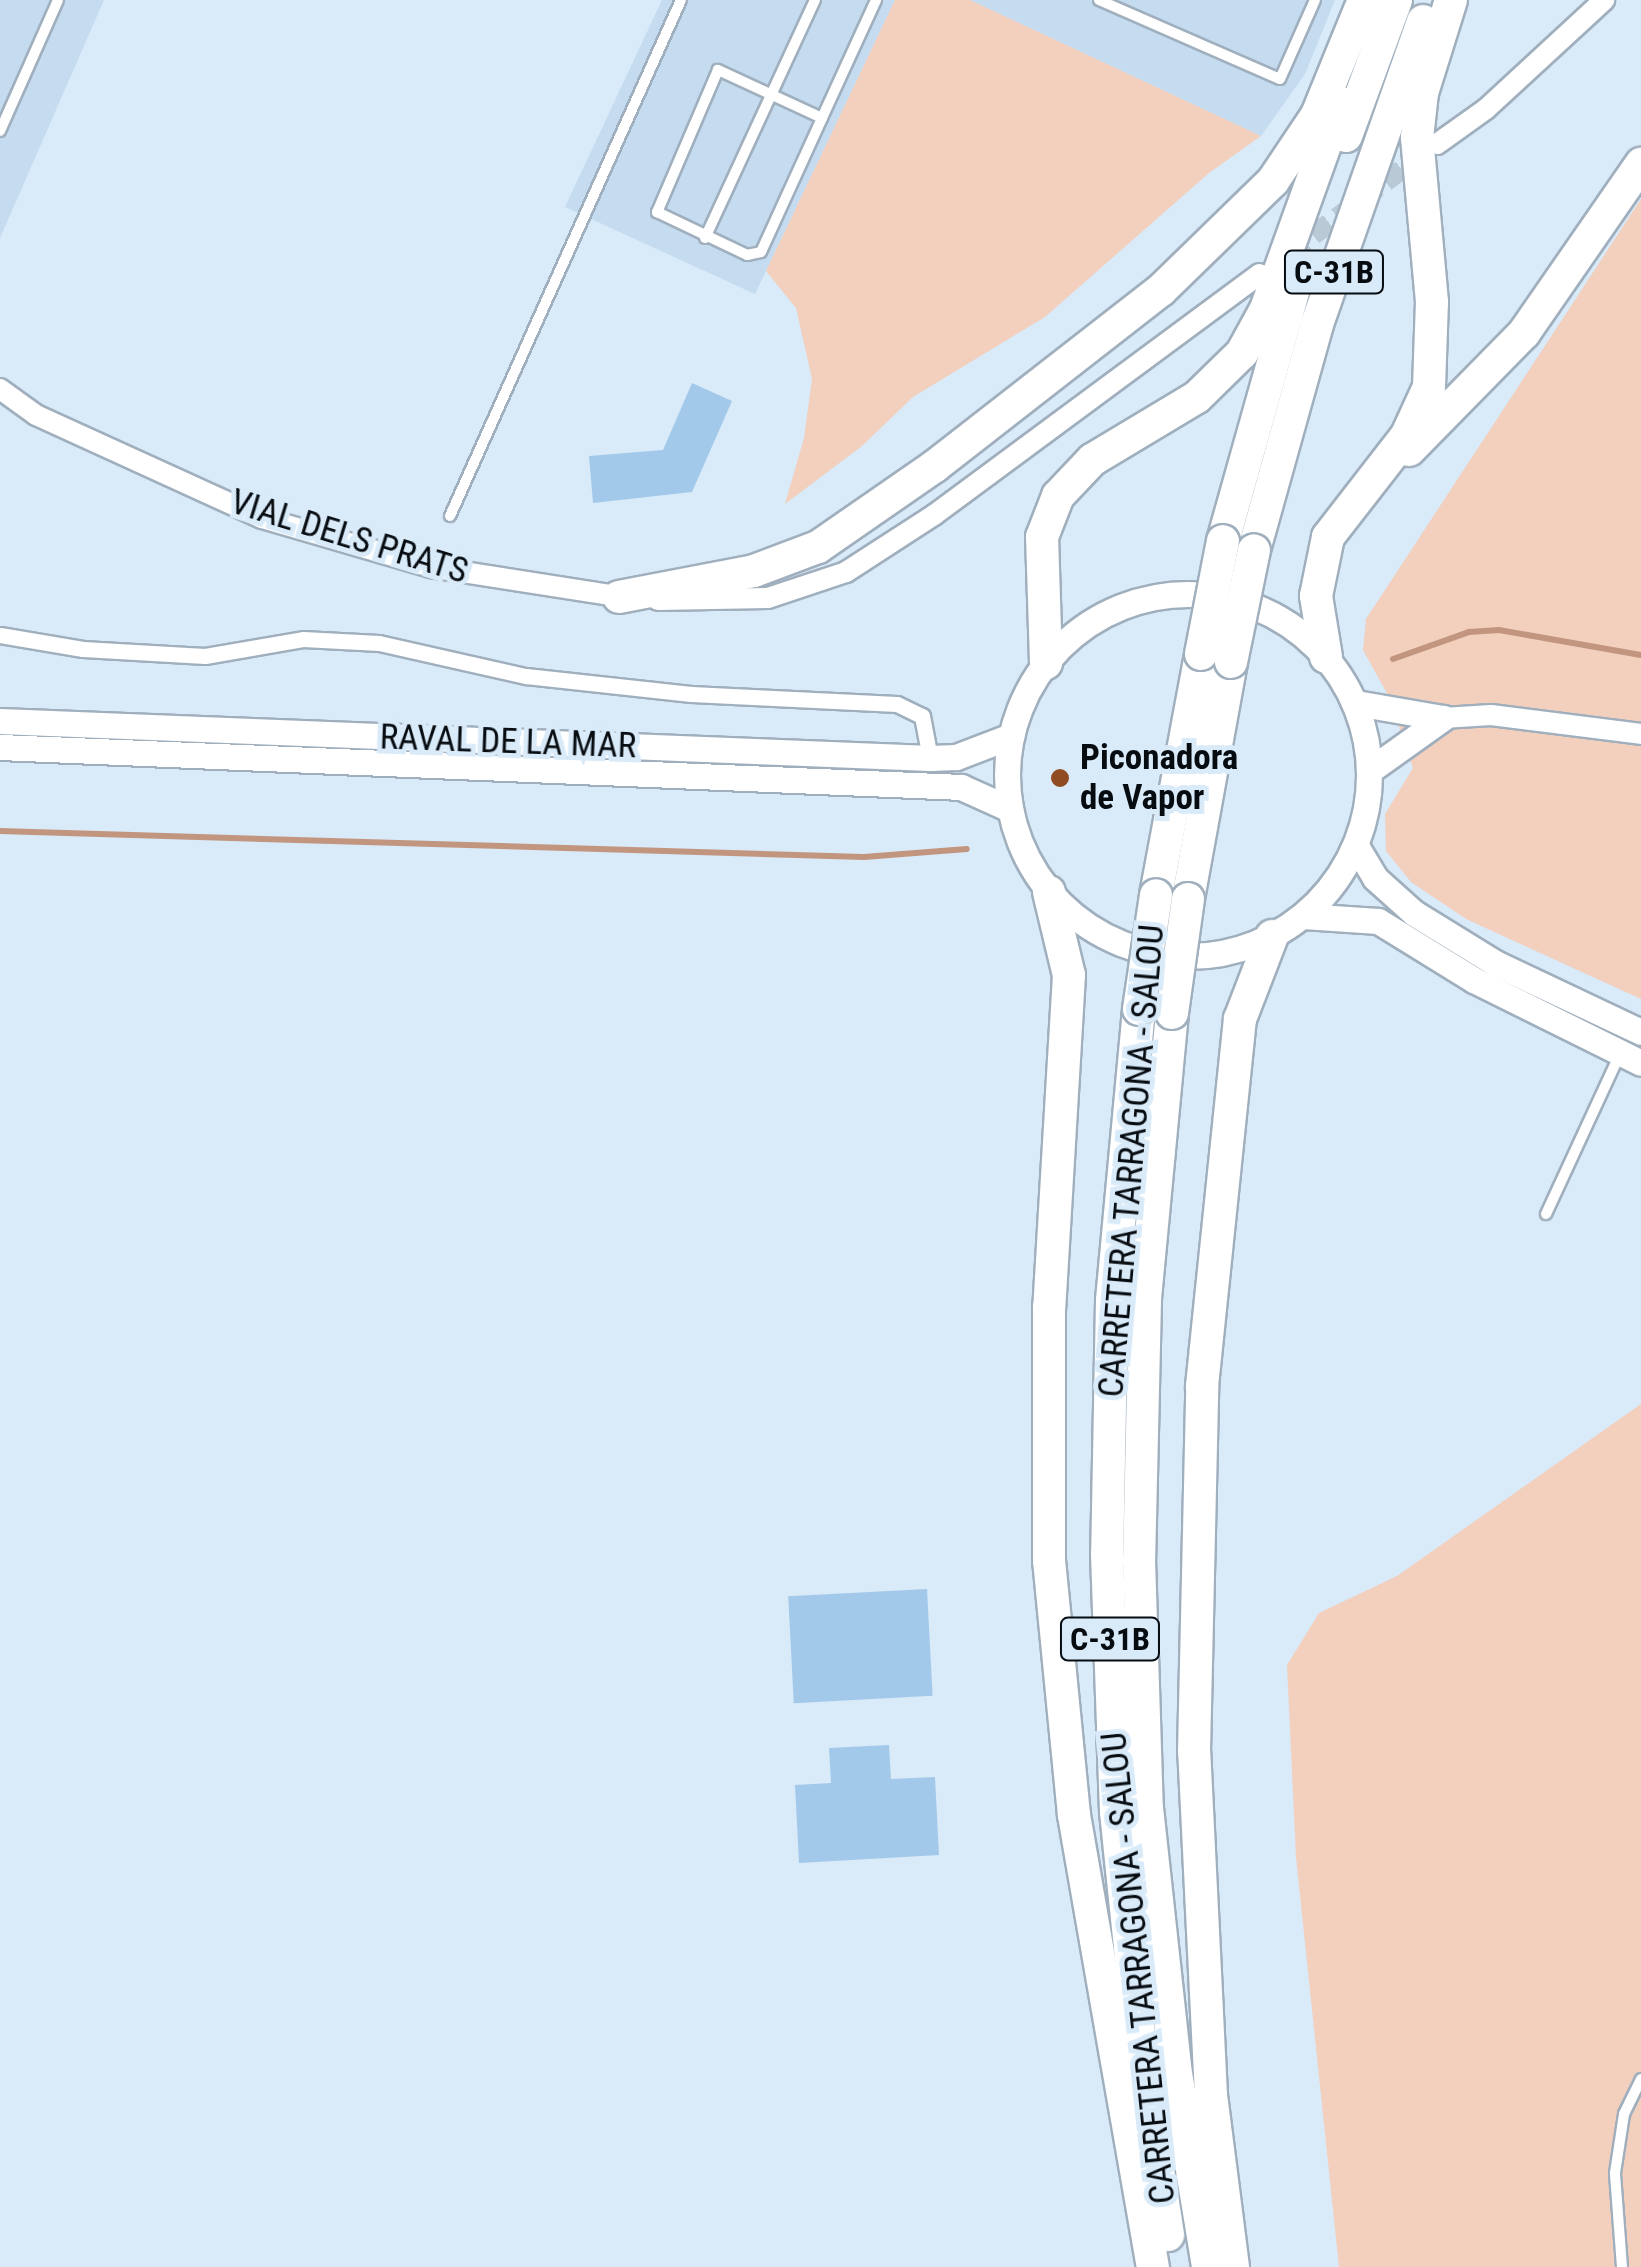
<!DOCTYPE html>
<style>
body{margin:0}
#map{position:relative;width:1641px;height:2267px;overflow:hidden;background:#d9eaf9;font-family:"Roboto Condensed",sans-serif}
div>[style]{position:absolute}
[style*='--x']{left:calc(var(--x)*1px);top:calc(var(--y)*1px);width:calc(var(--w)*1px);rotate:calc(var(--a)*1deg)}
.built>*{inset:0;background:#c5dbef}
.green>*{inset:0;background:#f3cfbd}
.stream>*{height:6px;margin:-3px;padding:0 3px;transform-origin:3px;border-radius:3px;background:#c2957f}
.building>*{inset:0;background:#a3c9ea;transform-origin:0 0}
.minor-tunnel>*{height:20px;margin-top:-10px;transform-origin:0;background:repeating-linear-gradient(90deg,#bac9d6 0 20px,transparent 0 30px)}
.roads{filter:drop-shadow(2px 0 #a0afbd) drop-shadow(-2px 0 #a0afbd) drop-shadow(0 2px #a0afbd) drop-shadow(0 -2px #a0afbd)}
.service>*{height:10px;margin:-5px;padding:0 5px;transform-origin:5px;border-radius:5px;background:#fff}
.pedestrian>*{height:15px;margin:-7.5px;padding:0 7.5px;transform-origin:7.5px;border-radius:7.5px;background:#fff}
.minor>*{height:20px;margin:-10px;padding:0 10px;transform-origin:10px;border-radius:10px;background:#fff}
.tertiary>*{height:25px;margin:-12.5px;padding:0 12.5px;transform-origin:12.5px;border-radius:12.5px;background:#fff}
.tertiary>.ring{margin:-12.5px;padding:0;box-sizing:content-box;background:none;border:25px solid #fff;border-radius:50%}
.trunk>*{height:32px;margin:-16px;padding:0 16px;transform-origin:16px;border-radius:16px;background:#fff}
.bridges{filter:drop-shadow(2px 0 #a0afbd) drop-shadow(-2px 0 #a0afbd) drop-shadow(0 2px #a0afbd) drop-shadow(0 -2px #a0afbd)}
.trunk-bridge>*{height:32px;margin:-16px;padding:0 16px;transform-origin:16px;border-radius:16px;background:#fff}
.dots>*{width:28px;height:28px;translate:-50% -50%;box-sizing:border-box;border:5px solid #d9eaf9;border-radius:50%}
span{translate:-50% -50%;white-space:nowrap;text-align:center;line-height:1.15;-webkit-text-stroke:10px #d9eaf9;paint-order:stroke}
.shield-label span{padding:2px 8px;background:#d9eaf9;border:2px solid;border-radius:8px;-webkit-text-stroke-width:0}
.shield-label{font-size:32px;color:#070c11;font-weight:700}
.street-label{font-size:35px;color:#070c11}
.poi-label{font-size:35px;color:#070c11;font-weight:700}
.left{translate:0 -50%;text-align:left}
</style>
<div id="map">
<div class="built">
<div style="clip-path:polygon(0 0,104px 0,0 238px)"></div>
<div style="clip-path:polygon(662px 0,895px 0,755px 294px,565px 207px)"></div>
<div style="clip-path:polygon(970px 0,1335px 0,1305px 74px,1261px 136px)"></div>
</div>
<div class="green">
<div style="clip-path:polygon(895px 0,970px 0,1261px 136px,1209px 173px,1045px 317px,913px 397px,862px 446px,785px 504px,804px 438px,812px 379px,796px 308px,766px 271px)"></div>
<div style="clip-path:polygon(1641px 199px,1641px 999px,1466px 919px,1411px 882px,1386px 851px,1385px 814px,1413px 768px,1389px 697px,1363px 650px,1366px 619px)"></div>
<div style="clip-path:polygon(1641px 1404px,1641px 2267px,1339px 2267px,1296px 1857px,1287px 1665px,1319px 1613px,1397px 1576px)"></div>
</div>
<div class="stream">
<div style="--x:1393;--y:659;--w:81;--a:-19.6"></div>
<div style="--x:1469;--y:632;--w:30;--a:-4"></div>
<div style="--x:1499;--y:630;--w:144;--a:10"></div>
<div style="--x:0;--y:831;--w:864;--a:1.72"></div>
<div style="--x:864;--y:857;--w:103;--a:-4.4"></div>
</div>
<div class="building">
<div style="clip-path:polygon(692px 383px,732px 401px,692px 492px,593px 503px,589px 456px,663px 450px)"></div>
<div style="left:927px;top:1589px;width:107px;height:139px;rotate:87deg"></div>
<div style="clip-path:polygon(889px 1745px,891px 1779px,935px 1777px,939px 1855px,799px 1863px,795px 1785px,831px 1783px,829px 1748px)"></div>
</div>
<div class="minor-tunnel">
<div style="--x:1289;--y:253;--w:167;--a:-36.5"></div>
</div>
<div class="roads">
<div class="service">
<div style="--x:1099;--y:0;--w:197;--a:23.6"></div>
<div style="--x:1280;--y:79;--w:86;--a:-66.1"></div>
<div style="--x:822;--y:118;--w:115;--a:-155.2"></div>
<div style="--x:718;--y:70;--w:155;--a:113.2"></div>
<div style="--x:657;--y:212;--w:100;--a:25.5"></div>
<div style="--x:747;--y:255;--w:14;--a:-12"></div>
<div style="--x:761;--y:252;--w:147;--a:-65.5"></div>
<div style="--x:822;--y:118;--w:130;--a:-65.4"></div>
<div style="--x:0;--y:131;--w:143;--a:-66.1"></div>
<div style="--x:705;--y:238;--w:262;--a:-65.2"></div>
<div style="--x:450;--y:516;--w:565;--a:-65.88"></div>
<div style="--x:1546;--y:1214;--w:176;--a:-65.2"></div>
<div style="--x:1622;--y:2267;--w:94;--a:-94.3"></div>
<div style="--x:1615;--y:2173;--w:60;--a:-81.3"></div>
<div style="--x:1624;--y:2114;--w:39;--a:-64"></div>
</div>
<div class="pedestrian">
<div style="--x:0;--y:635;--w:84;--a:9.6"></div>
<div style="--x:83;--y:649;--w:122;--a:3.3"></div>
<div style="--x:205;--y:656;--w:99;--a:-9.8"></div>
<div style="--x:303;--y:639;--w:76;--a:3"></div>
<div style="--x:379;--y:643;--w:151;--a:12.7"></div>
<div style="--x:526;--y:676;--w:166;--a:6.2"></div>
<div style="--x:691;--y:694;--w:206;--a:2.8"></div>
<div style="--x:897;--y:704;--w:28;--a:26"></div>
<div style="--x:922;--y:716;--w:43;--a:79.2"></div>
</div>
<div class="minor">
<div style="--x:1437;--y:144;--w:60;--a:-35.5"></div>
<div style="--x:1486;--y:109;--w:161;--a:-42.7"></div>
<div style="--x:0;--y:389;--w:44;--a:35.8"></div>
<div style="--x:36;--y:415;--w:248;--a:24.5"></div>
<div style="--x:262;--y:518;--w:176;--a:16.2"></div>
<div style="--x:431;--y:567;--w:200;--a:8.9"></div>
<div style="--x:658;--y:600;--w:110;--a:-1"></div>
<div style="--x:768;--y:598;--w:82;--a:-18.4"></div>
<div style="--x:846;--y:572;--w:105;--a:-32.9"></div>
<div style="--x:934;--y:515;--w:405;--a:-36.5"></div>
<div style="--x:1443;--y:718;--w:48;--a:-3.6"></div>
<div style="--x:1491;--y:715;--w:151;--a:7.2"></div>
</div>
<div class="tertiary">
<div class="ring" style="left:1007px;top:594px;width:337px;height:337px"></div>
<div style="--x:1356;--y:703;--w:88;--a:9.8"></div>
<div style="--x:0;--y:721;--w:931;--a:2.28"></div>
<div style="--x:930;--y:758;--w:26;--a:-2"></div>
<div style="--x:956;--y:757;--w:59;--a:-20.9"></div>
<div style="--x:0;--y:747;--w:962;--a:2.38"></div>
<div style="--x:961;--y:787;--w:54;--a:24.2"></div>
<div style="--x:1370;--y:770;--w:90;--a:-35.5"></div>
<div style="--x:1356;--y:846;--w:37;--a:59"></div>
<div style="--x:1375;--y:878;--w:52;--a:41.9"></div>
<div style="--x:1414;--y:913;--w:97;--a:31.6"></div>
<div style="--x:1497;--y:964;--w:159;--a:25.3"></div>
<div style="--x:1303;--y:916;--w:75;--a:3.8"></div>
<div style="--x:1378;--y:921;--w:113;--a:31.6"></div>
<div style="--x:1474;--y:980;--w:186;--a:26.4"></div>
</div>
<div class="trunk">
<div style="--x:1346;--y:136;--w:145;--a:-69.8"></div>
<div style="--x:1409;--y:450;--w:164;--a:-45.5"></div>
<div style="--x:1524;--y:333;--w:206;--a:-55.3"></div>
<div style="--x:1223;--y:541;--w:259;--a:-74.3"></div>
<div style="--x:1254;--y:550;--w:235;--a:-74.4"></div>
<div style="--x:1317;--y:324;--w:321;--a:-70.7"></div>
<div style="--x:619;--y:597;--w:137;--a:-10.9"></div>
<div style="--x:754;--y:571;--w:68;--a:-20.6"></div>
<div style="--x:818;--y:547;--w:142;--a:-34.7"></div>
<div style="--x:935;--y:466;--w:286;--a:-37.9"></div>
<div style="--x:1161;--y:290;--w:156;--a:-44.2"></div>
<div style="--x:1273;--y:181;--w:79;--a:-56.3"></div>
<div style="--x:1317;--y:115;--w:124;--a:-67.8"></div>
<div style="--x:1326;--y:657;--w:62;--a:-99.3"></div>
<div style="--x:1316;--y:596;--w:60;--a:-78.5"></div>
<div style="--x:1328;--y:537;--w:129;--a:-52.2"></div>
<div style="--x:1407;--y:435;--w:53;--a:-65.4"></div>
<div style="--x:1429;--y:387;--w:85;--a:-88"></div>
<div style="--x:1432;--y:302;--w:165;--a:-95.2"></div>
<div style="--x:1417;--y:138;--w:45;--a:-83.7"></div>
<div style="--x:1422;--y:93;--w:97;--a:-72.7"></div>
<div style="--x:1046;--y:663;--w:126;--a:-91.8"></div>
<div style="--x:1042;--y:537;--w:44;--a:-68.7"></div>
<div style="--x:1058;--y:496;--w:50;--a:-46.6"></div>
<div style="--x:1092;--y:460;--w:122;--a:-31"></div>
<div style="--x:1197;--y:397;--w:63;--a:-44.4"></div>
<div style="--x:1242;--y:353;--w:50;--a:-61.4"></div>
<div style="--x:1266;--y:309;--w:219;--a:-70.2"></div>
<div style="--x:1049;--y:892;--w:85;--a:76.5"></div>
<div style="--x:1069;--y:975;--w:333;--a:93.4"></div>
<div style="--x:1049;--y:1307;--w:253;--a:90"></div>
<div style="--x:1049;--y:1560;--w:256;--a:84.4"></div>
<div style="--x:1074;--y:1815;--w:459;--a:80.1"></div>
<div style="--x:1156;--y:895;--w:245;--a:-79.4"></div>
<div style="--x:1188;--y:899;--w:241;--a:-79.7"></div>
<div style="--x:1139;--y:1009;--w:293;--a:95.3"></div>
<div style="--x:1112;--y:1301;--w:253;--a:91.1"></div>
<div style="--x:1107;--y:1554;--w:258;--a:88"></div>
<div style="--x:1116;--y:1812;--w:262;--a:84.1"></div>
<div style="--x:1143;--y:2073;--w:164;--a:81.2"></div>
<div style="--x:1172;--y:1013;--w:289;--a:95.4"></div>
<div style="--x:1145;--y:1301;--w:258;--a:91.3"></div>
<div style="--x:1139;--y:1559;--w:249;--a:88.2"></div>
<div style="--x:1147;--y:1808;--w:261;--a:83.8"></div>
<div style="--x:1175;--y:2067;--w:203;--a:80.6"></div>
<div style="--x:1233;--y:2267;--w:173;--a:-97.3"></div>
<div style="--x:1211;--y:2095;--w:343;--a:-92.8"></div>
<div style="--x:1194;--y:1752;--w:366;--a:-88.7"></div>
<div style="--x:1202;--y:1386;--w:369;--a:-84.1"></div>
<div style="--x:1240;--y:1019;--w:89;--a:-68.9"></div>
</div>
</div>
<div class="bridges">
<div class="trunk-bridge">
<div style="--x:1201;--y:654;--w:115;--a:-79"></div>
<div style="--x:1231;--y:662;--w:114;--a:-78.4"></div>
<div style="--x:1139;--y:1009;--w:115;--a:-81.5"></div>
<div style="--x:1172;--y:1013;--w:115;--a:-82"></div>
</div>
</div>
<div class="dots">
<div style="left:1060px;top:778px;background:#914b23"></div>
</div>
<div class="shield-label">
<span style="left:1334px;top:272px">C-31B</span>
<span style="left:1110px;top:1639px">C-31B</span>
</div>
<div class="street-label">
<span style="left:349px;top:537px;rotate:17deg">VIAL DELS PRATS</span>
<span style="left:508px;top:742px;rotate:2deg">RAVAL DE LA MAR</span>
<span style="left:1132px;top:1161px;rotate:-85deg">CARRETERA TARRAGONA - SALOU</span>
<span style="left:1139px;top:1968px;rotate:-96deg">CARRETERA TARRAGONA - SALOU</span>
</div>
<div class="poi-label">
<span class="left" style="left:1080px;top:778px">Piconadora<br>de Vapor</span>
</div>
</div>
